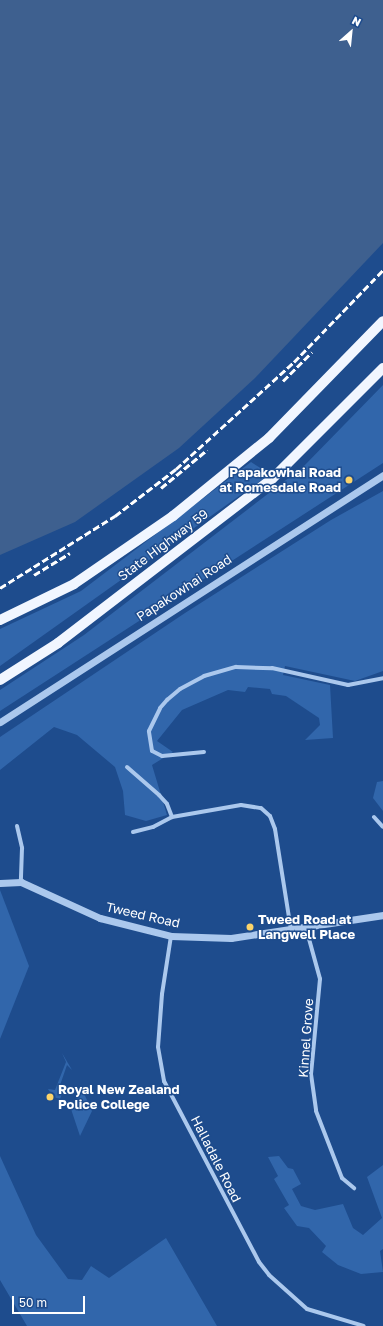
<!DOCTYPE html>
<style>
body{margin:0}
#map{position:relative;width:383px;height:1326px;overflow:hidden;background:#1e4c8d;font-family:"Golos Text",sans-serif}
div>[style]{position:absolute}
[style*='--x']{left:calc(var(--x)*1px);top:calc(var(--y)*1px);width:calc(var(--w)*1px);rotate:calc(var(--a)*1deg)}
.green>*{inset:0;background:#3166ab}
.water>*{inset:0;background:#3e608f}
.minor>*{height:4px;margin:-2px;padding:0 2px;transform-origin:2px;border-radius:2px;background:#abc8ed}
.tertiary>*{height:7px;margin:-3.5px;padding:0 3.5px;transform-origin:3.5px;border-radius:3.5px;background:#abc8ed}
.primary>*{height:10px;margin:-5px;padding:0 5px;transform-origin:5px;border-radius:5px;background:#f1f6ff}
.rail>*{height:3px;margin-top:-1.5px;transform-origin:0;background:repeating-linear-gradient(90deg,#fff 0 7px,transparent 0 10px)}
.dots>*{width:11px;height:11px;translate:-50% -50%;box-sizing:border-box;border:2px solid #1e4c8d;border-radius:50%}
span{translate:-50% -50%;white-space:nowrap;text-align:center;line-height:1.15;-webkit-text-stroke:3px #1e4c8d;paint-order:stroke}
.poi-label{font-size:13px;color:#fff;font-weight:700}
.right{translate:-100% -50%;text-align:right}
.left{translate:0 -50%;text-align:left}
.street-label{font-size:13px;color:#fff}
.north{position:absolute;left:331px;top:12px;width:40px;height:40px;-webkit-text-stroke:3px #1e4c8d;paint-order:stroke;rotate:27deg;font-size:11px;font-weight:700;line-height:16px;text-align:center;color:#fff}
.north::after{content:'';display:block;margin:auto;width:14px;height:18px;background:#fff;clip-path:polygon(50% 0,100% 100%,50% 72%,0 100%)}
.scale{position:absolute;left:12px;top:1296px;width:73px;height:18px;box-sizing:border-box;border:2px solid #fff;border-top:0;padding-left:5px;font-size:12px;line-height:14px;white-space:nowrap;color:#fff;-webkit-text-stroke:3px #1e4c8d;paint-order:stroke}
</style>
<div id="map">
<div class="green">
<div style="clip-path:polygon(383px 385px,383px 463px,0 711px,0 690px,84px 635px,303px 467px)"></div>
<div style="clip-path:polygon(251px 462px,270px 474px,0 666px,0 629px,81px 591px)"></div>
<div style="clip-path:polygon(383px 491px,383px 671px,355px 681px,285px 666px,283px 675px,330px 685px,333px 738px,305px 740px,320px 725px,319px 718px,286px 696px,272px 694px,270px 689px,248px 687px,245px 692px,228px 690px,182px 710px,157px 741px,173px 752px,152px 765px,167px 815px,146px 821px,125px 815px,123px 791px,115px 767px,77px 735px,54px 727px,0 770px,0 737px,185px 613px,331px 520px)"></div>
<div style="clip-path:polygon(383px 781px,383px 811px,373px 798px,377px 782px)"></div>
<div style="clip-path:polygon(0 890px,29px 966px,0 1039px)"></div>
<div style="clip-path:polygon(62px 1053px,72px 1070px,67px 1065px,58px 1091px,62px 1094px,60px 1099px,53px 1097px,48px 1089px,55px 1090px,66px 1062px)"></div>
<div style="clip-path:polygon(81px 1087px,92px 1111px,80px 1136px,71px 1109px)"></div>
<div style="clip-path:polygon(0 1156px,36px 1235px,68px 1279px,82px 1280px,91px 1266px,109px 1278px,166px 1238px,217px 1326px,27px 1326px,0 1280px)"></div>
<div style="clip-path:polygon(279px 1156px,288px 1168px,293px 1169px,301px 1184px,292px 1189px,301px 1206px,315px 1210px,343px 1204px,353px 1228px,363px 1235px,382px 1218px,367px 1177px,383px 1165px,383px 1249px,380px 1251px,383px 1272px,361px 1274px,338px 1265px,322px 1252px,326px 1246px,309px 1228px,297px 1226px,284px 1208px,289px 1205px,274px 1179px,278px 1176px,268px 1157px)"></div>
</div>
<div class="water">
<div style="clip-path:polygon(0 0,383px 0,383px 243px,255px 378px,179px 448px,75px 522px,0 555px)"></div>
</div>
<div class="minor">
<div style="--x:204;--y:752;--w:42;--a:174.6"></div>
<div style="--x:162;--y:756;--w:11;--a:-153"></div>
<div style="--x:152;--y:751;--w:20;--a:-99"></div>
<div style="--x:149;--y:731;--w:25;--a:-64"></div>
<div style="--x:160;--y:708;--w:11;--a:-49"></div>
<div style="--x:167;--y:700;--w:17;--a:-40"></div>
<div style="--x:180;--y:689;--w:27;--a:-28"></div>
<div style="--x:204;--y:676;--w:33;--a:-16"></div>
<div style="--x:236;--y:667;--w:36;--a:2"></div>
<div style="--x:272;--y:668;--w:78;--a:12.6"></div>
<div style="--x:348;--y:685;--w:36;--a:-11"></div>
<div style="--x:127;--y:767;--w:43;--a:41.2"></div>
<div style="--x:159;--y:795;--w:12;--a:48"></div>
<div style="--x:167;--y:804;--w:14;--a:69"></div>
<div style="--x:172;--y:817;--w:70;--a:-9.9"></div>
<div style="--x:241;--y:805;--w:20;--a:9"></div>
<div style="--x:261;--y:808;--w:12;--a:42"></div>
<div style="--x:270;--y:816;--w:14;--a:69"></div>
<div style="--x:275;--y:829;--w:102;--a:81"></div>
<div style="--x:374;--y:817;--w:13;--a:48"></div>
<div style="--x:17;--y:826;--w:23;--a:77"></div>
<div style="--x:22;--y:848;--w:34;--a:92"></div>
<div style="--x:133;--y:832;--w:21;--a:-14"></div>
<div style="--x:153;--y:827;--w:21;--a:-28"></div>
<div style="--x:306;--y:928;--w:53;--a:74.6"></div>
<div style="--x:320;--y:979;--w:95;--a:95.4"></div>
<div style="--x:311;--y:1074;--w:37;--a:82"></div>
<div style="--x:316;--y:1111;--w:72;--a:68.8"></div>
<div style="--x:342;--y:1178;--w:16;--a:40"></div>
<div style="--x:171;--y:936;--w:59;--a:98.8"></div>
<div style="--x:162;--y:994;--w:53;--a:94.3"></div>
<div style="--x:158;--y:1047;--w:35;--a:80"></div>
<div style="--x:164;--y:1081;--w:204;--a:62.3"></div>
<div style="--x:259;--y:1262;--w:16;--a:52"></div>
<div style="--x:269;--y:1275;--w:51;--a:41.8"></div>
<div style="--x:307;--y:1309;--w:59;--a:16.6"></div>
</div>
<div class="tertiary">
<div style="--x:0;--y:722;--w:456;--a:-32.8"></div>
<div style="--x:0;--y:883;--w:21;--a:-3"></div>
<div style="--x:21;--y:882;--w:87;--a:24.5"></div>
<div style="--x:100;--y:918;--w:73;--a:14.2"></div>
<div style="--x:171;--y:936;--w:60;--a:1.9"></div>
<div style="--x:231;--y:938;--w:154;--a:-8.6"></div>
</div>
<div class="primary">
<div style="--x:0;--y:620;--w:82;--a:-25.9"></div>
<div style="--x:74;--y:584;--w:120;--a:-34.5"></div>
<div style="--x:173;--y:516;--w:124;--a:-39.1"></div>
<div style="--x:269;--y:438;--w:163;--a:-45.7"></div>
<div style="--x:0;--y:680;--w:69;--a:-32.5"></div>
<div style="--x:58;--y:643;--w:270;--a:-37.5"></div>
<div style="--x:272;--y:479;--w:157;--a:-45"></div>
</div>
<div class="rail">
<div style="--x:283;--y:381;--w:41;--a:-45"></div>
<div style="--x:161;--y:488;--w:60;--a:-39.6"></div>
<div style="--x:34;--y:575;--w:42;--a:-31.4"></div>
<div style="--x:0;--y:588;--w:136;--a:-32.1"></div>
<div style="--x:115;--y:516;--w:77;--a:-37.6"></div>
<div style="--x:176;--y:469;--w:159;--a:-42.2"></div>
<div style="--x:294;--y:362;--w:128;--a:-45.9"></div>
</div>
<div class="dots">
<div style="left:349px;top:480px;background:#fcd46a"></div>
<div style="left:250px;top:927px;background:#fcd46a"></div>
<div style="left:50px;top:1097px;background:#fcd46a"></div>
</div>
<div class="poi-label">
<span class="right" style="left:341px;top:480px">Papakowhai Road<br>at Romesdale Road</span>
<span class="left" style="left:258px;top:927px">Tweed Road at<br>Langwell Place</span>
<span class="left" style="left:58px;top:1097px">Royal New Zealand<br>Police College</span>
</div>
<div class="street-label">
<span style="left:163px;top:545px;rotate:-37deg">State Highway 59</span>
<span style="left:184px;top:588px;rotate:-33deg">Papakowhai Road</span>
<span style="left:143px;top:915px;rotate:13deg">Tweed Road</span>
<span style="left:306px;top:1038px;rotate:-86deg">Kinnel Grove</span>
<span style="left:216px;top:1159px;rotate:63deg">Halladale Road</span>
</div>
<div class="north">N</div>
<div class="scale">50 m</div>
</div>
